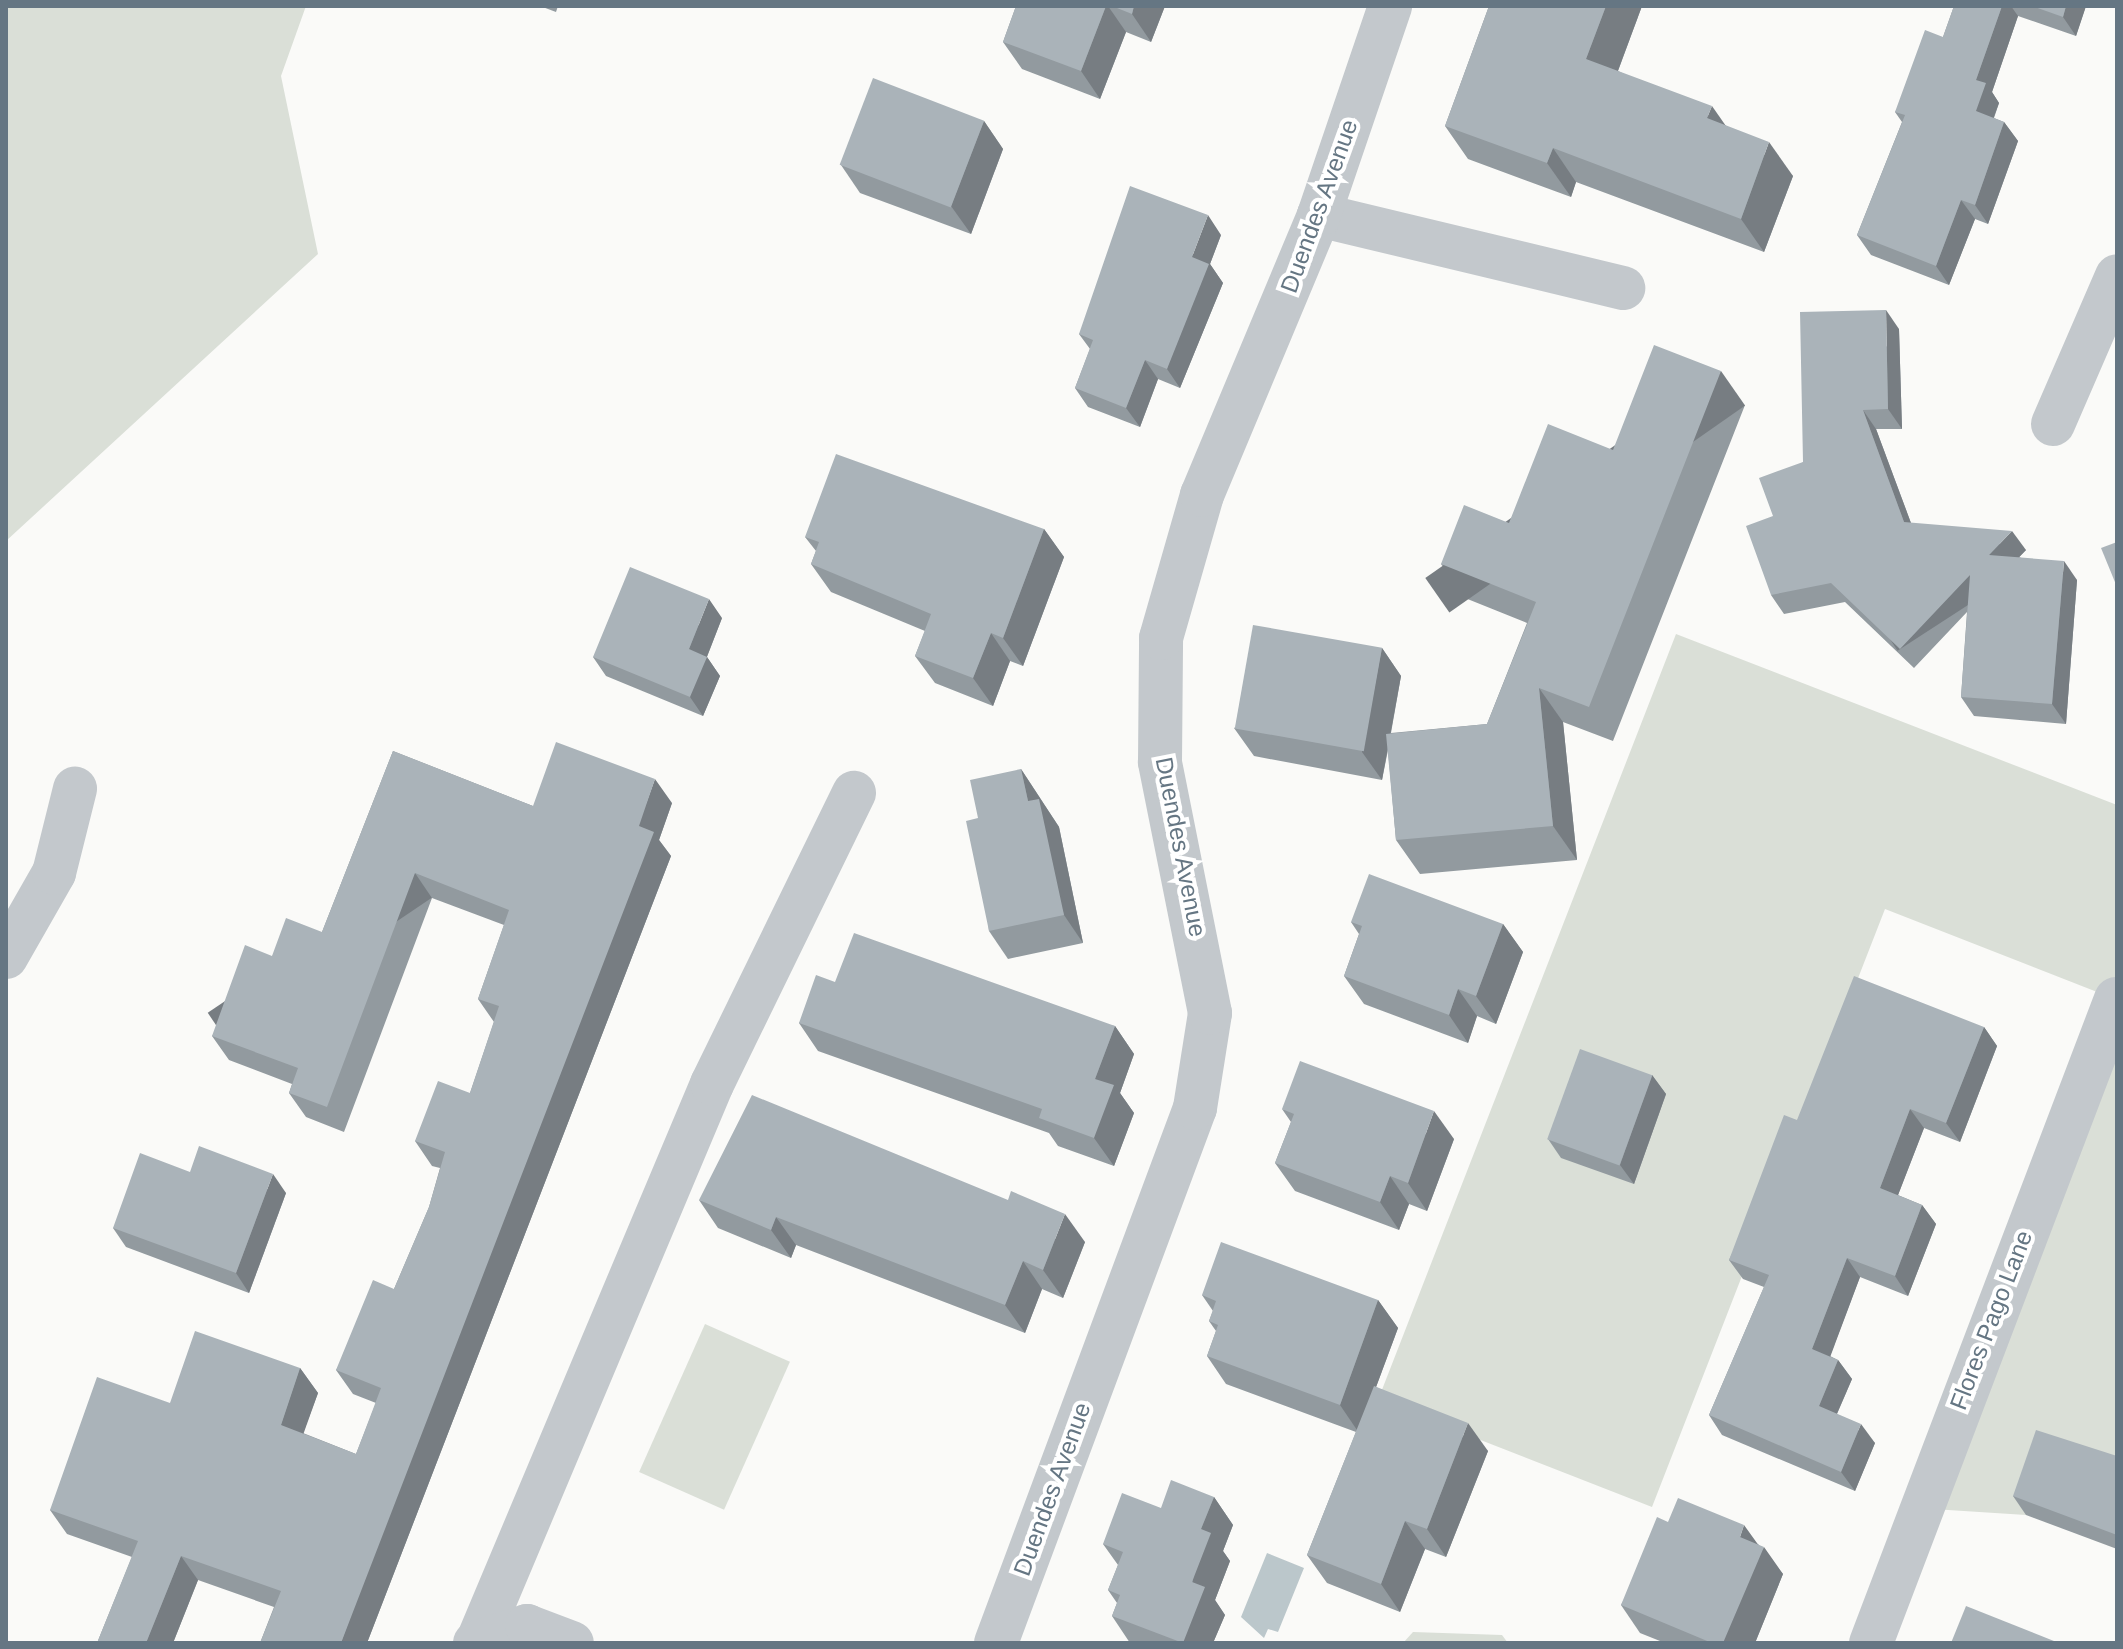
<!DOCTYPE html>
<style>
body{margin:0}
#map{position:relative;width:2123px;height:1649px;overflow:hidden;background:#fafaf8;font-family:Arial,sans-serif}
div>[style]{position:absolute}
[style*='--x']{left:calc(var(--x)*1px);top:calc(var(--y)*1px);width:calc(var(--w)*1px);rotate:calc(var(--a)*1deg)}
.green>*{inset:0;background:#dadfd7;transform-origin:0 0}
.water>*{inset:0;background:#bbc7cb}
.minor>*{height:44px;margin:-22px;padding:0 22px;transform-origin:22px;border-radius:22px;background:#c3c8cc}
.wall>*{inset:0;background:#929a9f}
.shaded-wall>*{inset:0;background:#777d82;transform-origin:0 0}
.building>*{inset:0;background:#aab3b9;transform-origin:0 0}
span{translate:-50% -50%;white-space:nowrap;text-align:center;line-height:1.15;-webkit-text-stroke:8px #fff;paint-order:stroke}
.street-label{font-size:24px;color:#657683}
.frame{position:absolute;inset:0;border:8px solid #657683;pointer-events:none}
</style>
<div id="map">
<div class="green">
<div style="clip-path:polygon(6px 6px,306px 6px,281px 76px,318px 254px,6px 541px)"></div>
<div style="clip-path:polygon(1676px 634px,2117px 805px,2117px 1471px,2050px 1449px,2026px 1515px,1917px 1508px,2115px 999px,1885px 909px,1652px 1507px,1378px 1400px)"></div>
<div style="left:705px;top:1324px;width:93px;height:162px;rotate:24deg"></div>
<div style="clip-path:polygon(1413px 1632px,1502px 1635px,1508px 1643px,1403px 1643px)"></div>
</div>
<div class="water">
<div style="clip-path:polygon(1267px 1553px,1304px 1568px,1278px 1632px,1268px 1629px,1264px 1638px,1241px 1617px)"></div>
</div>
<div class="minor">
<div style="--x:1319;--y:215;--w:313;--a:13.5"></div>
<div style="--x:2053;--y:424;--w:161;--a:-66.6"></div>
<div style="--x:6;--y:957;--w:97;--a:-60.3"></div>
<div style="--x:54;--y:873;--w:87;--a:-76"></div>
<div style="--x:479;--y:1638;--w:601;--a:-67.19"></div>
<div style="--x:712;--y:1084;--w:324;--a:-64"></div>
<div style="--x:475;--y:1643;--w:55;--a:-18.1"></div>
<div style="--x:527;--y:1626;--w:48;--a:20.7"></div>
<div style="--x:996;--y:1643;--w:571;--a:-69.6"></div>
<div style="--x:1195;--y:1108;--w:96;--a:-81"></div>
<div style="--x:1210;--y:1013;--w:256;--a:-101.3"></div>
<div style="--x:1160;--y:762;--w:124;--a:-89.5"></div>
<div style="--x:1161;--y:638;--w:149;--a:-74"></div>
<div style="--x:1202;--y:495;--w:303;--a:-67.3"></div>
<div style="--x:1319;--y:215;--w:221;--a:-71.2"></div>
<div style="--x:1871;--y:1643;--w:689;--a:-69.17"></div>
</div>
<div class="wall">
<div style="clip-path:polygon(540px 6px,558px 6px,556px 12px)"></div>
<div style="clip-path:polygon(1016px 6px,1165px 6px,1151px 42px,1126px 32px,1100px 99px,1022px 69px,1003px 42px)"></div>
<div style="clip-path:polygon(1489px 6px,1642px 6px,1618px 71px,1725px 125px,1793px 176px,1764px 252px,1576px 182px,1571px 197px,1468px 159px,1445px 126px)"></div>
<div style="clip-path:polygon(1954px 6px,2086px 6px,2076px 36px,2018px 16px,1992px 92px,1999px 103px,1994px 118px,2004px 122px,2018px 141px,1988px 224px,1975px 219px,1949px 285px,1871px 255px,1857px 235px,1902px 122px,1895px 112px,1943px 37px)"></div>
<div style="clip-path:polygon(984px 121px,1003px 149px,971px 234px,860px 193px,841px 165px)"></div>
<div style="clip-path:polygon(1221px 235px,1210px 264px,1223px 283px,1180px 388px,1158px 379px,1140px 427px,1088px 407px,1075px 388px,1090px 349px,1079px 334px)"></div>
<div style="clip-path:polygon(1899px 329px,1902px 429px,1876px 429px,1911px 523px,2026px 550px,2019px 557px,2077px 580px,2066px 724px,1974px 716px,1961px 697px,1967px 612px,1914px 668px,1845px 602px,1784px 614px,1771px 595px,1773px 516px,1803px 462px)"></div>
<div style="clip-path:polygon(1745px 405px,1613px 741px,1563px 722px,1577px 860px,1420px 874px,1396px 840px,1388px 750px,1382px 780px,1254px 756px,1234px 728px,1382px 648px,1401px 676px,1391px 733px,1487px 724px,1527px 623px,1465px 598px,1441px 564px,1509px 523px,1613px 450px)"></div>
<div style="clip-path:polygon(1044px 529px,1064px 557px,1023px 666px,1010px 661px,993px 706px,935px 683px,915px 656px,925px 631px,831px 592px,811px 564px,816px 551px,805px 537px)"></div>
<div style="clip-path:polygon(722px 618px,707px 657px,720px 676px,703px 716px,606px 676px,593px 657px)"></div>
<div style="clip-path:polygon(393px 751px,533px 806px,672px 803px,659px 840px,671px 856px,367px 1643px,260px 1643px,274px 1607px,198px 1580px,173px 1643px,97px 1643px,132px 1557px,67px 1534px,50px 1510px,170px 1403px,300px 1368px,318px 1393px,303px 1433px,356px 1454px,376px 1403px,353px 1394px,336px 1370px,394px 1289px,429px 1207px,440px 1168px,432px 1166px,415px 1141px,470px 1093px,494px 1022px,478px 999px,504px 925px,432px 898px,344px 1132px,306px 1117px,289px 1093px,292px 1084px,229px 1060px,212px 1036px,272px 956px,322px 932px)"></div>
<div style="clip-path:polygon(1021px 769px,1059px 827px,1083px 943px,1008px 959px,989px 931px,978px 818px)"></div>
<div style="clip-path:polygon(1351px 922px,1503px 924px,1523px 952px,1496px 1024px,1477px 1016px,1468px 1043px,1364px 1004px,1344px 976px,1359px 934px)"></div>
<div style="clip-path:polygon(835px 982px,1115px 1026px,1134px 1054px,1120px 1093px,1134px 1113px,1114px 1166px,1058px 1146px,1049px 1133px,818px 1051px,799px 1023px)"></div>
<div style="clip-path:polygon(1984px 1027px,1997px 1046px,1960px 1142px,1924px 1128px,1898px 1195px,1922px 1205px,1936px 1224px,1908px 1296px,1860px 1277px,1830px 1356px,1838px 1360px,1852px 1379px,1837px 1414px,1875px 1443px,1855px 1491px,1722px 1435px,1709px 1415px,1764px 1287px,1743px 1279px,1729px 1260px,1797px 1120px)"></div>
<div style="clip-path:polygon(1652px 1075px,1666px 1094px,1634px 1184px,1561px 1158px,1548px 1139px)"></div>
<div style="clip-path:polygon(1282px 1109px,1454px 1139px,1427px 1211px,1409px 1204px,1399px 1230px,1295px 1191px,1275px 1163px,1291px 1122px)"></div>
<div style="clip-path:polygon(190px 1172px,286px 1193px,249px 1293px,126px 1247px,113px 1228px)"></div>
<div style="clip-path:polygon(699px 1200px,1085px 1242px,1063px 1298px,1042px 1289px,1025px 1333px,796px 1245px,791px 1258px,718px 1228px)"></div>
<div style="clip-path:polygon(1202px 1295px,1378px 1300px,1398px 1328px,1376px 1387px,1488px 1451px,1446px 1557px,1425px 1549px,1400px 1612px,1327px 1583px,1307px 1555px,1356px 1432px,1226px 1384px,1207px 1356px,1216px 1331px,1209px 1321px,1213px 1311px)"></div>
<div style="clip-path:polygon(2117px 1456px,2117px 1549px,2026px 1515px,2013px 1496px)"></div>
<div style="clip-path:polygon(1214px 1497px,1233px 1525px,1223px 1551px,1230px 1561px,1215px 1600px,1225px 1615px,1213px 1643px,1130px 1643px,1112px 1616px,1117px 1603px,1108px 1590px,1118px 1565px,1103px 1544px,1161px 1508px)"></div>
<div style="clip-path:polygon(1668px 1522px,1758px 1544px,1783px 1574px,1755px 1643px,1665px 1643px,1640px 1633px,1621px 1605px)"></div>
</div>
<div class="shaded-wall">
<div style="clip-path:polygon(1106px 6px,1108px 6px,1126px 32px,1100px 99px,1081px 71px)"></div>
<div style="clip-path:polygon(1134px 6px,1165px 6px,1151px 42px,1132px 14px)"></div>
<div style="clip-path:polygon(1606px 6px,1642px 6px,1610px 92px,1586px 59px)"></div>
<div style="clip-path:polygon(2002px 6px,2011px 6px,2018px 16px,1992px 92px,1999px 103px,1989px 130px,1976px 111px,1976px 80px)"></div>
<div style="clip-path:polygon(2066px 6px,2086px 6px,2076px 36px,2063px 17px)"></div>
<div style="clip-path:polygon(1712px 106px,1735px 139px,1707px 118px)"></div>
<div style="clip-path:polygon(984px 121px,1003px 149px,971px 234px,951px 206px)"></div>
<div style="clip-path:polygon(2004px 122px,2018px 141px,1988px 224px,1975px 205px)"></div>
<div style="clip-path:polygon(1769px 142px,1793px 176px,1764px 252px,1741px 219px)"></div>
<div style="clip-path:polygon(1553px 148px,1576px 182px,1571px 197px,1547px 163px)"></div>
<div style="clip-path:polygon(1961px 200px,1975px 219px,1949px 285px,1936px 266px)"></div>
<div style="clip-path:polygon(1208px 215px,1221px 235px,1210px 264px,1223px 283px,1180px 388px,1167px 369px,1192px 257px)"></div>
<div style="clip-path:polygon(1886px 310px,1899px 329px,1902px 429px,1888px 409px)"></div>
<div style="clip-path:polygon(1145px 360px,1158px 379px,1140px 427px,1126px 408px)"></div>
<div style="left:1721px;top:371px;width:42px;height:361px;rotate:55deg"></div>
<div style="clip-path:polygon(1863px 410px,1876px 429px,1918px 542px,1904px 522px)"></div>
<div style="clip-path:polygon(1044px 529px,1064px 557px,1023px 666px,1003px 638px)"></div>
<div style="clip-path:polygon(2012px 531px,2026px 550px,2003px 574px,1989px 555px)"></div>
<div style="clip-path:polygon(2064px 561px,2077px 580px,2066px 724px,2052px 704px)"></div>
<div style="left:1970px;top:575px;width:24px;height:102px;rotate:57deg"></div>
<div style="clip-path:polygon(709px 599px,722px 618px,704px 664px,707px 657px,720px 676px,703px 716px,690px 697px,689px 649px)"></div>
<div style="clip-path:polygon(991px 633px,1010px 661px,993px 706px,973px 678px)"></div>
<div style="clip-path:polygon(1382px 648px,1401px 676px,1382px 780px,1362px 752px)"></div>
<div style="clip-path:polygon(1539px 688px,1563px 722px,1577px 860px,1553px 826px)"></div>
<div style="clip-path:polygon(1021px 769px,1059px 827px,1083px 943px,1064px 915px,1028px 801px)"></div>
<div style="clip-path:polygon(655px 779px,672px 803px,659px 840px,671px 856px,367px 1643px,341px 1643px)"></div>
<div style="left:415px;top:873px;width:30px;height:250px;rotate:56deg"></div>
<div style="clip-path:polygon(1503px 924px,1523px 952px,1496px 1024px,1476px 996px)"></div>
<div style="clip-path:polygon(1458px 989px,1477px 1016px,1468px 1043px,1449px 1015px)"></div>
<div style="clip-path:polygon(1115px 1026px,1134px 1054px,1120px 1093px,1134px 1113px,1114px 1166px,1094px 1138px,1095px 1079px)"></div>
<div style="clip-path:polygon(1984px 1027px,1997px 1046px,1960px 1142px,1946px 1123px)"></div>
<div style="clip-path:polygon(1652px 1075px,1666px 1094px,1634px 1184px,1620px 1165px)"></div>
<div style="clip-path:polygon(1910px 1109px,1924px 1128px,1893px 1208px,1880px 1188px)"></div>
<div style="clip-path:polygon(1434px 1111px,1454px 1139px,1427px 1211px,1408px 1183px)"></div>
<div style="clip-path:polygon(273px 1174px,286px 1193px,249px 1293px,236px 1273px)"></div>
<div style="clip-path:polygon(1390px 1176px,1409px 1204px,1399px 1230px,1380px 1202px)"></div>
<div style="clip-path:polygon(1922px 1205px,1936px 1224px,1908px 1296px,1895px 1276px)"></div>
<div style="clip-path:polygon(1065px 1214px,1085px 1242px,1063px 1298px,1043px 1270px)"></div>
<div style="clip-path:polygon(776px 1217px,796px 1245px,791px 1258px,771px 1230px)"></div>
<div style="clip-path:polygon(1847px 1258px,1860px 1277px,1826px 1368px,1812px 1349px)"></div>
<div style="clip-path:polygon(1023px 1261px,1042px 1289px,1025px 1333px,1005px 1305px)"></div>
<div style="clip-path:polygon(1378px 1300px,1398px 1328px,1359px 1433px,1340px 1405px)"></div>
<div style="clip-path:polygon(1838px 1360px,1852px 1379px,1832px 1425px,1819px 1406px)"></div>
<div style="clip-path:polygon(300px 1368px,318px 1393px,298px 1449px,281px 1425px)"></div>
<div style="clip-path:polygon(1468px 1423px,1488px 1451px,1446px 1557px,1427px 1529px)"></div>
<div style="clip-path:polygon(1861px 1424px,1875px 1443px,1855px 1491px,1841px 1472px)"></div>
<div style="clip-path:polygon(1214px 1497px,1233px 1525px,1223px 1551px,1230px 1561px,1215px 1600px,1225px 1615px,1213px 1643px,1183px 1643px,1201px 1529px)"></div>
<div style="clip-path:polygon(1405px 1521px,1425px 1549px,1400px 1612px,1381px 1584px)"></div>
<div style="clip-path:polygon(1744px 1525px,1762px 1550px,1764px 1547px,1783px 1574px,1755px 1643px,1723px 1643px,1740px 1537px)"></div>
<div style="clip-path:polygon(181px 1556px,198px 1580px,173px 1643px,146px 1643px)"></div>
</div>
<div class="building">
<div style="clip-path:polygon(1016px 6px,1106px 6px,1081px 71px,1003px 42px)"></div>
<div style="clip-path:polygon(1112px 6px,1134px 6px,1132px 14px)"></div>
<div style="clip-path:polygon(1489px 6px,1606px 6px,1586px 59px,1712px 106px,1707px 118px,1769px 142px,1741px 219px,1553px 148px,1547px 163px,1445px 126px)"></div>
<div style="clip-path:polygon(1954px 6px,2002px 6px,1976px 80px,1986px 83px,1976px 111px,2004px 122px,1975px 205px,1961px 200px,1936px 266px,1857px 235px,1905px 115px,1895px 112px,1925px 30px,1943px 37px)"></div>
<div style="clip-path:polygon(2032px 6px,2066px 6px,2063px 17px)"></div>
<div style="left:873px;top:78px;width:119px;height:93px;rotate:21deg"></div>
<div style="clip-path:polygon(1130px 186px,1208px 215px,1192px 257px,1209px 264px,1167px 369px,1145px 360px,1126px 408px,1075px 388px,1093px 340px,1079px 334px)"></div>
<div style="clip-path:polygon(1886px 310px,1888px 409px,1863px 410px,1904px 522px,2012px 531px,1989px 555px,2064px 561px,2052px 704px,1961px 697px,1970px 575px,1900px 649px,1831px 583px,1771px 595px,1746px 526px,1773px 516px,1759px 478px,1803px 462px,1800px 312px)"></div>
<div style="clip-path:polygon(1654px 345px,1721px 371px,1589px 707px,1539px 688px,1553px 826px,1396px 840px,1386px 734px,1487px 724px,1536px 602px,1441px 564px,1464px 505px,1509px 523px,1548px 424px,1613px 450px)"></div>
<div style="clip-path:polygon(836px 454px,1044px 529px,1003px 638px,991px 633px,973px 678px,915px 656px,931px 614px,811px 564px,819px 542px,805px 537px)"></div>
<div style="clip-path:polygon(2117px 542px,2117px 587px,2101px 548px)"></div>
<div style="clip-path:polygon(630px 567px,709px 599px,689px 649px,707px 657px,690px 697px,593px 657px)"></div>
<div style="left:1253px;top:625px;width:131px;height:105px;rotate:10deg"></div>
<div style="clip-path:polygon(556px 742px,655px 779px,639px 826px,654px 832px,341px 1643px,260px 1643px,281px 1591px,181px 1556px,146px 1643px,97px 1643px,138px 1541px,50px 1510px,97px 1377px,170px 1403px,195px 1331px,300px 1368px,281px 1425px,356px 1454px,381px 1388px,336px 1370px,373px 1280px,394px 1289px,429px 1207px,445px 1152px,415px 1141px,438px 1081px,470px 1093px,499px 1006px,478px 999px,509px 910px,415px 873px,327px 1107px,289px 1093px,298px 1068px,212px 1036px,245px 945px,272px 956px,286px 918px,322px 932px,393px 751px,533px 806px)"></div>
<div style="clip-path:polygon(1021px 769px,1028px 801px,1039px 799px,1064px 915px,989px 931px,966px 821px,978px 818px,970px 780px)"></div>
<div style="clip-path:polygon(1369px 874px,1503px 924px,1476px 996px,1458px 989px,1449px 1015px,1344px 976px,1362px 926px,1351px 922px)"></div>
<div style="clip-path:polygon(854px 933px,1115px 1026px,1095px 1079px,1114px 1085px,1094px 1138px,1039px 1118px,1042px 1109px,799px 1023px,816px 975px,835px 982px)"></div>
<div style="clip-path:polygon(1854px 976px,1984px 1027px,1946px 1123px,1910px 1109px,1880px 1188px,1922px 1205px,1895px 1276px,1847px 1258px,1812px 1349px,1838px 1360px,1819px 1406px,1861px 1424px,1841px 1472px,1709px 1415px,1769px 1275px,1729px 1260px,1784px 1115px,1797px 1120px)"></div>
<div style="left:1580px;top:1049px;width:77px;height:96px;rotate:20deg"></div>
<div style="clip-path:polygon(1300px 1061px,1434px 1111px,1408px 1183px,1390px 1176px,1380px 1202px,1275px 1163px,1294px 1114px,1282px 1109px)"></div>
<div style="clip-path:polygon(752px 1095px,1008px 1200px,1011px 1191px,1065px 1214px,1043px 1270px,1023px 1261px,1005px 1305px,776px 1217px,771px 1230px,699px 1200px)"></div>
<div style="clip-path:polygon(199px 1146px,273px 1174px,236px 1273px,113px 1228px,140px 1153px,190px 1172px)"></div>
<div style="clip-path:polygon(1221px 1242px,1378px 1300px,1340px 1405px,1207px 1356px,1218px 1325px,1209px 1321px,1216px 1301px,1202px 1295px)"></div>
<div style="clip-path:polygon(1374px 1386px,1468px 1423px,1427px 1529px,1405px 1521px,1381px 1584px,1307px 1555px)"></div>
<div style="clip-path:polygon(2036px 1430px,2117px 1456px,2117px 1535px,2013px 1496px)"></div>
<div style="clip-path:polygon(1171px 1480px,1214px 1497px,1201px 1529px,1211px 1533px,1192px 1582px,1205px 1587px,1183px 1643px,1112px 1616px,1120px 1595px,1108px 1590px,1123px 1552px,1103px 1544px,1122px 1493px,1161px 1508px)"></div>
<div style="clip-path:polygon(1678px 1498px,1744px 1525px,1740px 1537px,1764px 1547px,1723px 1643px,1712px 1643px,1621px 1605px,1657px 1517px,1668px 1522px)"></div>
<div style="clip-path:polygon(1966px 1606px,2059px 1643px,1951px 1643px)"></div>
</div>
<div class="street-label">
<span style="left:1319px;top:206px;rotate:-70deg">Duendes Avenue</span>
<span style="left:1181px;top:847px;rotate:79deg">Duendes Avenue</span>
<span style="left:1991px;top:1320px;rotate:-69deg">Flores Pago Lane</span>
<span style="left:1052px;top:1489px;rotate:-70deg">Duendes Avenue</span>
</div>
<div class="frame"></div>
</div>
